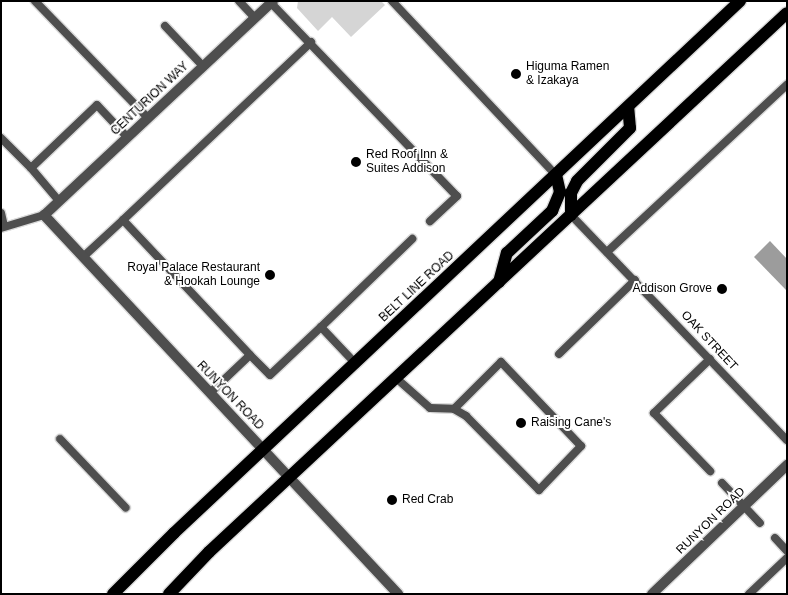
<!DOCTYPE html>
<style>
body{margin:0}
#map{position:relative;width:788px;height:595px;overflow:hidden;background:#fff;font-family:Helvetica,sans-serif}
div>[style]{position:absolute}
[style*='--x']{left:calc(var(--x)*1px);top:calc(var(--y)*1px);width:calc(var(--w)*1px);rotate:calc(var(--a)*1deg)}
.green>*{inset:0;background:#d5d5d5}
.water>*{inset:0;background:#9c9c9c}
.roads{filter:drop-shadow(1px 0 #dbdbdb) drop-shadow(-1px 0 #dbdbdb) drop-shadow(0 1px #dbdbdb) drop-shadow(0 -1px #dbdbdb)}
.lane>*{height:8px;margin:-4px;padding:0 4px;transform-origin:4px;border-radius:4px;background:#4e4e4e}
.street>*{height:10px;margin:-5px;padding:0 5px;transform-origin:5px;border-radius:5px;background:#4e4e4e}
.primary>*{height:12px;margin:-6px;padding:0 6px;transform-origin:6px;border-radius:6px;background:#000}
.dots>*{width:14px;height:14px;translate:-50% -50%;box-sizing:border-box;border:2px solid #fff;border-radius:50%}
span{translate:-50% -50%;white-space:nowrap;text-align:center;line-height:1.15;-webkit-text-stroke:4px #fff;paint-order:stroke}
.poi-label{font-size:12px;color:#000}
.left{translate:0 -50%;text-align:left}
.right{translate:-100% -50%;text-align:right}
.street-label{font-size:12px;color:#000}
.frame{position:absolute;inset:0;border:2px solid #000;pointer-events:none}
</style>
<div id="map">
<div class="green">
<div style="clip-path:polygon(298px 1px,381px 1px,385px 5px,351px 37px,332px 17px,318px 31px,297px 8px)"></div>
</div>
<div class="water">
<div style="clip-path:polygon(770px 241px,787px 259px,787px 291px,754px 257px)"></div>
</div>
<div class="roads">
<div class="lane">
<div style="--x:35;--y:1;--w:163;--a:46"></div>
<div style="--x:239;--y:1;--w:23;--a:47"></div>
<div style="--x:392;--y:1;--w:239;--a:46.7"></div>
<div style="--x:271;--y:3;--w:268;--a:46.1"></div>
<div style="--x:457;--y:196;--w:37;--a:137"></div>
<div style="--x:165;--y:26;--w:55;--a:46.5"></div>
<div style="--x:1;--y:138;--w:42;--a:45"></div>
<div style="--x:59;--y:201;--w:43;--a:-130.3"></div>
<div style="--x:31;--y:168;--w:91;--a:-43.7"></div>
<div style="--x:97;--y:105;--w:44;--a:46.8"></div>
<div style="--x:1;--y:213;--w:13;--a:77"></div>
<div style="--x:571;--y:215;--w:312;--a:46.2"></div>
<div style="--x:123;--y:220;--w:259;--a:-43.4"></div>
<div style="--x:1;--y:228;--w:45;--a:-16.8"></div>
<div style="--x:607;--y:252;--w:246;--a:-42.9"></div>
<div style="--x:83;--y:257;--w:54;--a:-42.8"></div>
<div style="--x:123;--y:220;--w:185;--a:46.7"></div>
<div style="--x:559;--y:354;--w:106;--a:-44.2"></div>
<div style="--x:710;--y:359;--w:78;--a:136"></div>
<div style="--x:654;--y:413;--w:81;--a:46"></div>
<div style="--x:356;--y:364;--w:51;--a:-133.4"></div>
<div style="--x:321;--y:327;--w:127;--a:-44"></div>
<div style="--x:396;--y:378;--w:45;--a:41.4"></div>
<div style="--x:430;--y:408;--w:24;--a:2"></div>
<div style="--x:454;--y:409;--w:14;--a:30"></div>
<div style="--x:466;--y:416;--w:104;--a:45.4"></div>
<div style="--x:539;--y:490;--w:61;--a:-46.3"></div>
<div style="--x:581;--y:446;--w:116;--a:-133.6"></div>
<div style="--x:501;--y:362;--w:66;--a:135"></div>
<div style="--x:210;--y:393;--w:55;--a:-43.5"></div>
<div style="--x:250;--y:355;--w:28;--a:45"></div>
<div style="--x:270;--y:375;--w:70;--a:-43.3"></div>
<div style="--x:60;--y:439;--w:95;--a:46.3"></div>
<div style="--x:722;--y:483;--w:55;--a:46.5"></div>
<div style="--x:775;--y:538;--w:18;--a:47"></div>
<div style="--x:749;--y:594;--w:52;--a:-43.5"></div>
</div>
<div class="street">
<div style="--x:273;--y:1;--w:313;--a:136.9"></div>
<div style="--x:44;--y:215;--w:519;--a:46.95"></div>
<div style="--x:652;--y:594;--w:187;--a:-43.7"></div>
</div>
<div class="primary">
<div style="--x:571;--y:215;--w:22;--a:-90"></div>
<div style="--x:571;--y:193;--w:13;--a:-63"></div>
<div style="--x:577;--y:181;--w:75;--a:-45"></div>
<div style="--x:630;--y:128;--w:21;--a:-95"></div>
<div style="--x:499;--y:282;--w:30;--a:-75"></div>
<div style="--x:507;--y:253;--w:62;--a:-43"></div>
<div style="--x:552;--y:211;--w:21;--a:-67"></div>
<div style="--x:560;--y:192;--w:17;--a:-103"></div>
<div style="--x:113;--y:594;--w:86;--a:-45"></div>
<div style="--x:174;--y:533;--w:777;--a:-43.23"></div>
<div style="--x:169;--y:594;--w:58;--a:-46.4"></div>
<div style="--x:209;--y:552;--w:790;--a:-43"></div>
</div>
</div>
<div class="dots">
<div style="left:516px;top:74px;background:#000"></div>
<div style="left:356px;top:162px;background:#000"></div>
<div style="left:270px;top:275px;background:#000"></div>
<div style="left:722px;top:289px;background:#000"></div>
<div style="left:521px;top:423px;background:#000"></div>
<div style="left:392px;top:500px;background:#000"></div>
</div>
<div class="poi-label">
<span class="left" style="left:526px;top:74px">Higuma Ramen<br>&amp; Izakaya</span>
<span class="left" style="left:366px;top:162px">Red Roof Inn &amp;<br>Suites Addison</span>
<span class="right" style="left:260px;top:275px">Royal Palace Restaurant<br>&amp; Hookah Lounge</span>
<span class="right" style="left:712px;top:289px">Addison Grove</span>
<span class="left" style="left:531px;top:423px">Raising Cane's</span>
<span class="left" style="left:402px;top:500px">Red Crab</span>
</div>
<div class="street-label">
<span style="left:150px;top:99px;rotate:-43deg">CENTURION WAY</span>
<span style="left:417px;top:287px;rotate:-43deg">BELT LINE ROAD</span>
<span style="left:709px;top:341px;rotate:47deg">OAK STREET</span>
<span style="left:230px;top:396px;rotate:46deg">RUNYON ROAD</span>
<span style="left:711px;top:521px;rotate:-44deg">RUNYON ROAD</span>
</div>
<div class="frame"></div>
</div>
